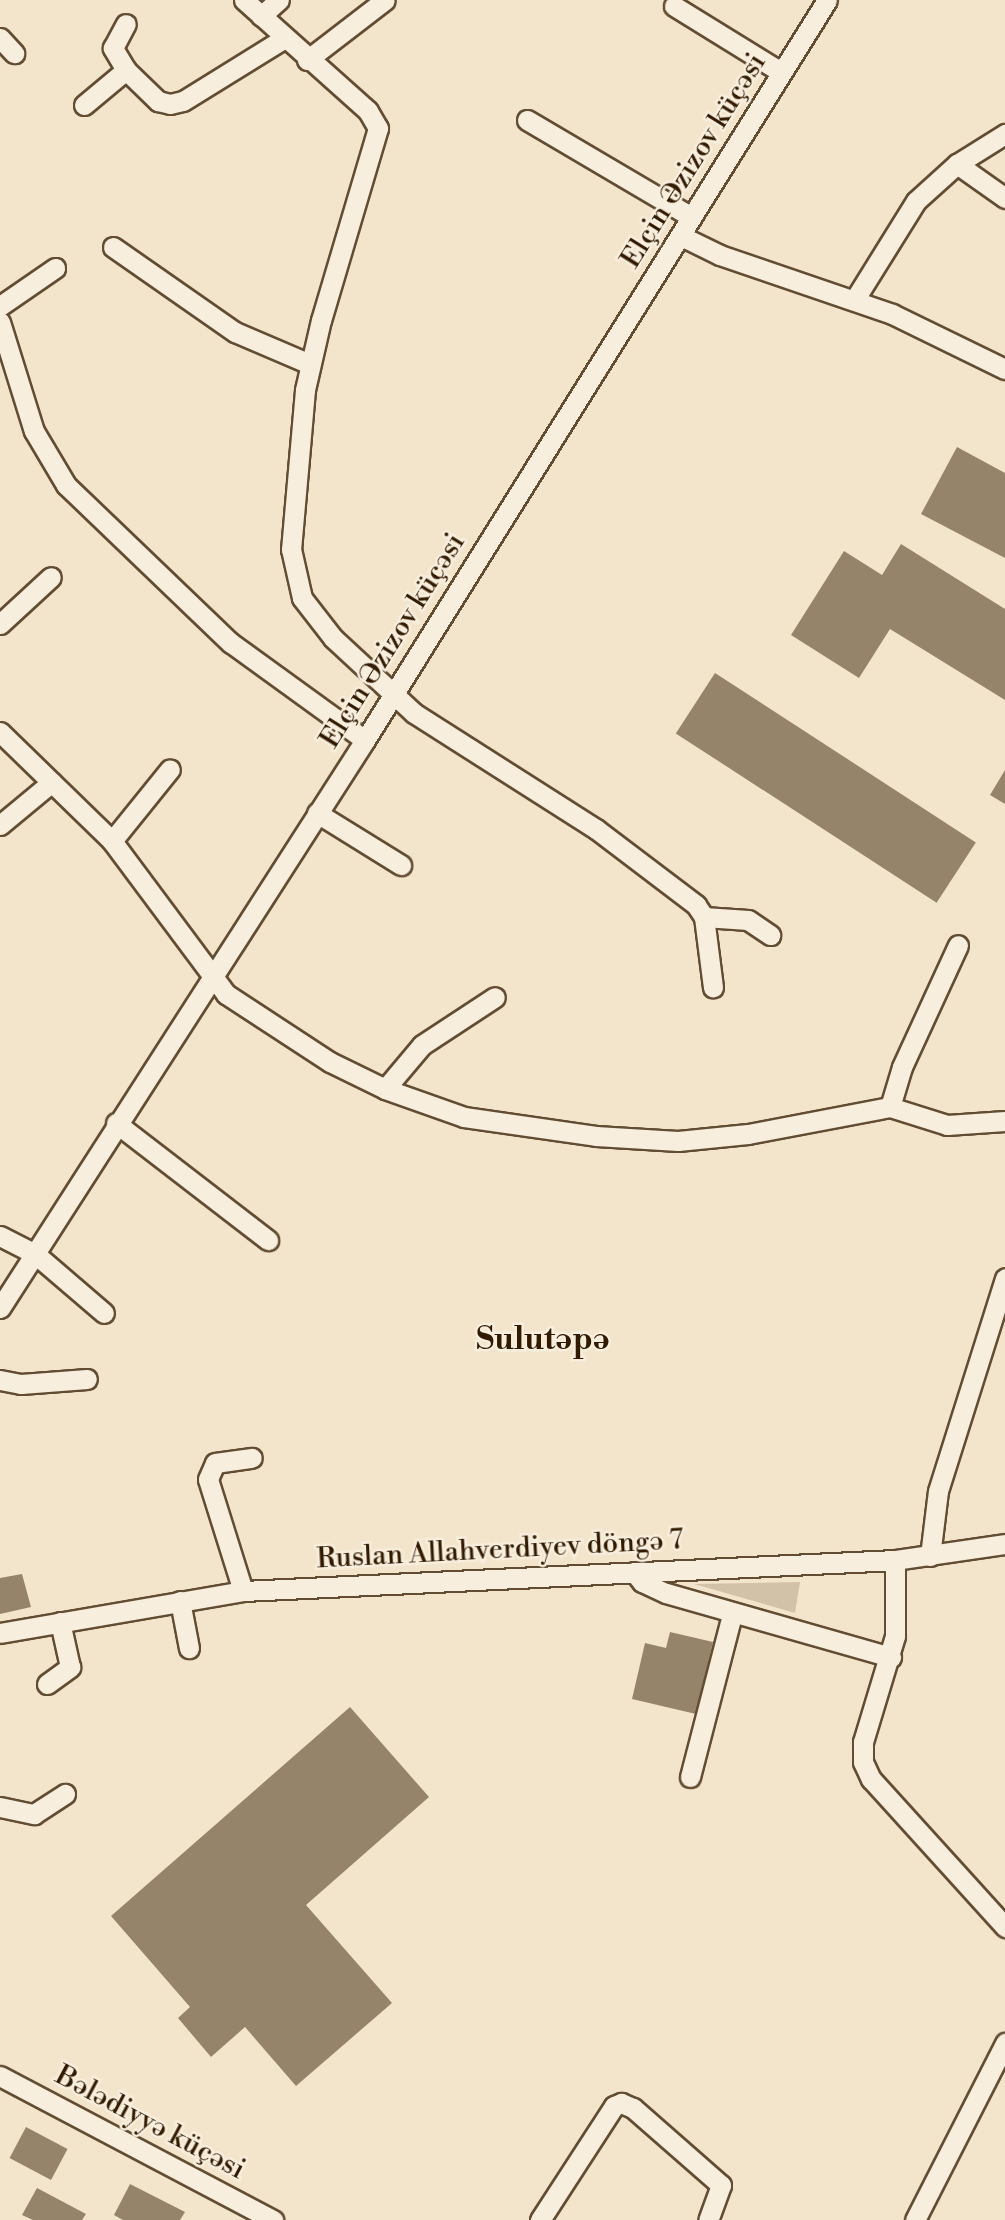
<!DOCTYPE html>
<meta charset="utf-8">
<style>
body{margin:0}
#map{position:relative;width:1005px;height:2220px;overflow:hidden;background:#f3e5cb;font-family:"Libre Bodoni",serif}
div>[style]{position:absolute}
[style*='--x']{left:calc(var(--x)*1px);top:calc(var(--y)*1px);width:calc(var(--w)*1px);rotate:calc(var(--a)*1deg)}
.green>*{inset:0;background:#d2c2a8}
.building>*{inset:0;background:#96846a;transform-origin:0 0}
.roads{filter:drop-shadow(2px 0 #624d33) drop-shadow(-2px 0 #624d33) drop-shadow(0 2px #624d33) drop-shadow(0 -2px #624d33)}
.minor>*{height:19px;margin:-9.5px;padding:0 9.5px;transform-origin:9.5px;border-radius:9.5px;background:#f7eedd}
span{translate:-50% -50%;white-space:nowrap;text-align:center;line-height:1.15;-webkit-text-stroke:5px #f7eedd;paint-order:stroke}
.street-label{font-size:28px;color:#311a00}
.quarter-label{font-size:32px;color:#311a00;font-weight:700}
</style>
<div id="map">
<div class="green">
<div style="clip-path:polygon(800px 1582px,795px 1613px,694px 1584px)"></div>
</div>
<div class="building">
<div style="clip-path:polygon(957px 447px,1005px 473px,1005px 558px,921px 514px)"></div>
<div style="clip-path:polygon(901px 544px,1005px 609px,1005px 700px,890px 629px,859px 678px,791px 635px,844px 551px,882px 575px)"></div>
<div style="left:715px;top:673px;width:311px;height:72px;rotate:33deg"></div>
<div style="clip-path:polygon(1005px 770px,1005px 804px,990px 795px)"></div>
<div style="clip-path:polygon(22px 1574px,31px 1607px,0 1614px,0 1578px)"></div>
<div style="clip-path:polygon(670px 1632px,713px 1642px,696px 1714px,632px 1699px,645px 1643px,666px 1648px)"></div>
<div style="clip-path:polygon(350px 1707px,429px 1797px,306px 1905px,392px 2003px,296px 2086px,245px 2027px,211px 2057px,178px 2018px,190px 2007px,111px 1916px)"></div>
<div style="left:26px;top:2127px;width:47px;height:35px;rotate:28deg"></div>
<div style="clip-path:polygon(130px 2184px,185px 2212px,180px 2220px,123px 2220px,114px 2215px)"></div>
<div style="clip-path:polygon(37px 2188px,86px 2214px,82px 2220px,33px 2220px,22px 2215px)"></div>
</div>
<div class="roads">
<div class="minor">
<div style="--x:244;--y:0;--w:166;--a:41.8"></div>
<div style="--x:368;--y:111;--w:20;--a:60"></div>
<div style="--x:378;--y:128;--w:200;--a:106.5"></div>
<div style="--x:321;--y:320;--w:72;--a:102.9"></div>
<div style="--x:305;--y:390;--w:160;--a:95"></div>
<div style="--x:291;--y:549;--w:50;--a:77.3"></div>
<div style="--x:302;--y:598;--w:51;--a:52.2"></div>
<div style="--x:333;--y:638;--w:110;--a:42.8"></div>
<div style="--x:414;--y:713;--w:216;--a:32.5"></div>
<div style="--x:596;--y:829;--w:126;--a:37.2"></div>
<div style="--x:696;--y:905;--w:14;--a:56"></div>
<div style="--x:704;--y:917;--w:71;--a:82.7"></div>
<div style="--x:674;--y:6;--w:126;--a:31.7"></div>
<div style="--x:261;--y:16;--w:24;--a:-42"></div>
<div style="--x:0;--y:38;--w:21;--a:47"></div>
<div style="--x:307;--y:60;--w:98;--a:-37.6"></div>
<div style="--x:126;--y:70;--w:26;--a:-121"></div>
<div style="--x:113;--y:48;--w:27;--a:-62"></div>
<div style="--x:84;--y:105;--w:55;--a:-39.8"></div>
<div style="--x:126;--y:70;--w:45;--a:44.1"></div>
<div style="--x:158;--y:101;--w:12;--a:14"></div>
<div style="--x:170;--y:104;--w:13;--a:-13"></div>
<div style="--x:183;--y:101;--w:118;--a:-31.8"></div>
<div style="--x:527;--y:120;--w:191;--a:30.5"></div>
<div style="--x:957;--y:164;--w:59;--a:35.3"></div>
<div style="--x:681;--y:236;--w:43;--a:26"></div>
<div style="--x:720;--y:255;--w:182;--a:18.9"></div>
<div style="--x:892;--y:314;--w:126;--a:26"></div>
<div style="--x:113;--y:247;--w:149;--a:34.9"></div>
<div style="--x:235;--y:332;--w:82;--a:23.1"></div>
<div style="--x:855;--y:299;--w:115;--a:-58.1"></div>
<div style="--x:916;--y:201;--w:55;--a:-42.1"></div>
<div style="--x:957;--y:164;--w:57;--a:-32"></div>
<div style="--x:0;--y:306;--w:67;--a:-34.6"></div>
<div style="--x:0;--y:322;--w:114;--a:72.7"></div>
<div style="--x:34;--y:431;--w:63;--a:59.3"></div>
<div style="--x:66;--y:485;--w:228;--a:43.8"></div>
<div style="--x:231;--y:643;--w:165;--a:35.9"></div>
<div style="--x:0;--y:624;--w:69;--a:-42.7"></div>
<div style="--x:0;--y:732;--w:156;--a:44.2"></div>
<div style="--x:112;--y:841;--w:191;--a:53.3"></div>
<div style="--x:226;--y:994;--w:124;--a:33.2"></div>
<div style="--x:330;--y:1062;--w:61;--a:26.1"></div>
<div style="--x:385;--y:1089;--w:84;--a:19.5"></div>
<div style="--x:464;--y:1117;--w:133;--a:8.2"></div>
<div style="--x:596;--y:1136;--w:82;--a:3.5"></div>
<div style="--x:678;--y:1141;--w:70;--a:-5.7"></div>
<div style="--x:748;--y:1134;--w:145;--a:-10.8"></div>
<div style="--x:890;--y:1107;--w:60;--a:17.5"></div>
<div style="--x:947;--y:1125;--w:58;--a:-3.9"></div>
<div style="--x:317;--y:813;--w:99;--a:31.8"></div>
<div style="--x:0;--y:825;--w:67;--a:-39.6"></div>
<div style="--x:112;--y:841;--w:92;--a:-51.1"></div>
<div style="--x:704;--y:917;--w:44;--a:3.9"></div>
<div style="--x:748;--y:920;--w:27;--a:34"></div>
<div style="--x:385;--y:1089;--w:57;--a:-49.9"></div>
<div style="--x:422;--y:1045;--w:87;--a:-33.3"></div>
<div style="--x:890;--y:1107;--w:42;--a:-73.3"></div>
<div style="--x:902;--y:1067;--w:134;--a:-65.3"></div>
<div style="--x:116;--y:1123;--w:192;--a:37.6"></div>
<div style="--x:0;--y:1236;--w:38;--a:27"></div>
<div style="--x:34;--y:1253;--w:92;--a:40.6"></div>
<div style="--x:0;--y:1308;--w:675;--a:-57.27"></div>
<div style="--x:365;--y:740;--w:872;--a:-58.02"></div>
<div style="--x:0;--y:1380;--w:21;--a:11"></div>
<div style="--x:21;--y:1384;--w:66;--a:-4.3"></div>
<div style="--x:930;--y:1556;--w:65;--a:-83"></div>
<div style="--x:938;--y:1491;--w:223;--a:-72.5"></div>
<div style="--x:895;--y:1560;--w:76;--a:90"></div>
<div style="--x:895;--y:1636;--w:111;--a:106.8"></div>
<div style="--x:863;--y:1742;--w:20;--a:90"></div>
<div style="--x:863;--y:1762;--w:19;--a:65"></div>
<div style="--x:871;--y:1779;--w:200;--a:47.8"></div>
<div style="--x:634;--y:1572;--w:13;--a:51"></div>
<div style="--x:642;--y:1582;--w:26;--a:25"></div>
<div style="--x:666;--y:1593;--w:234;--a:15.9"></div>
<div style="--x:243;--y:1591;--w:117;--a:-107.4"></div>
<div style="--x:208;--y:1479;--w:17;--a:-66"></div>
<div style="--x:215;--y:1463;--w:37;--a:-8"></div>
<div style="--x:180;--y:1601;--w:48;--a:79.2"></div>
<div style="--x:0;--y:1633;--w:247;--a:-9.8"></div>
<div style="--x:243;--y:1591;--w:653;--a:-2.72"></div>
<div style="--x:895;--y:1560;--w:111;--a:-8.3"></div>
<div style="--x:47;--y:1684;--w:29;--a:-36"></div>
<div style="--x:70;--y:1667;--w:46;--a:-102.5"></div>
<div style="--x:690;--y:1777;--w:167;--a:-75.5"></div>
<div style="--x:0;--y:1807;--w:35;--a:12"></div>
<div style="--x:34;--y:1814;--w:37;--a:-33"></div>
<div style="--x:0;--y:2076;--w:309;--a:27.8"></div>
<div style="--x:540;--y:2220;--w:136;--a:-57"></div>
<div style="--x:614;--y:2106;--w:8;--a:-23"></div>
<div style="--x:621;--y:2103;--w:13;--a:23"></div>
<div style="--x:633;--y:2108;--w:117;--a:41.2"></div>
<div style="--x:721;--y:2185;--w:37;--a:110"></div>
<div style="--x:915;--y:2220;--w:199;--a:-63"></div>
</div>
</div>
<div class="street-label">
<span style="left:694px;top:161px;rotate:-58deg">Elçin Əzizov küçəsi</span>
<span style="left:393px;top:641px;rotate:-58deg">Elçin Əzizov küçəsi</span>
<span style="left:500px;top:1550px;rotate:-3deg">Ruslan Allahverdiyev döngə 7</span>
<span style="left:150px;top:2123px;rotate:28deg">Bələdiyyə küçəsi</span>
</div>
<div class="quarter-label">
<span style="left:543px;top:1339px">Sulutəpə</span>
</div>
</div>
